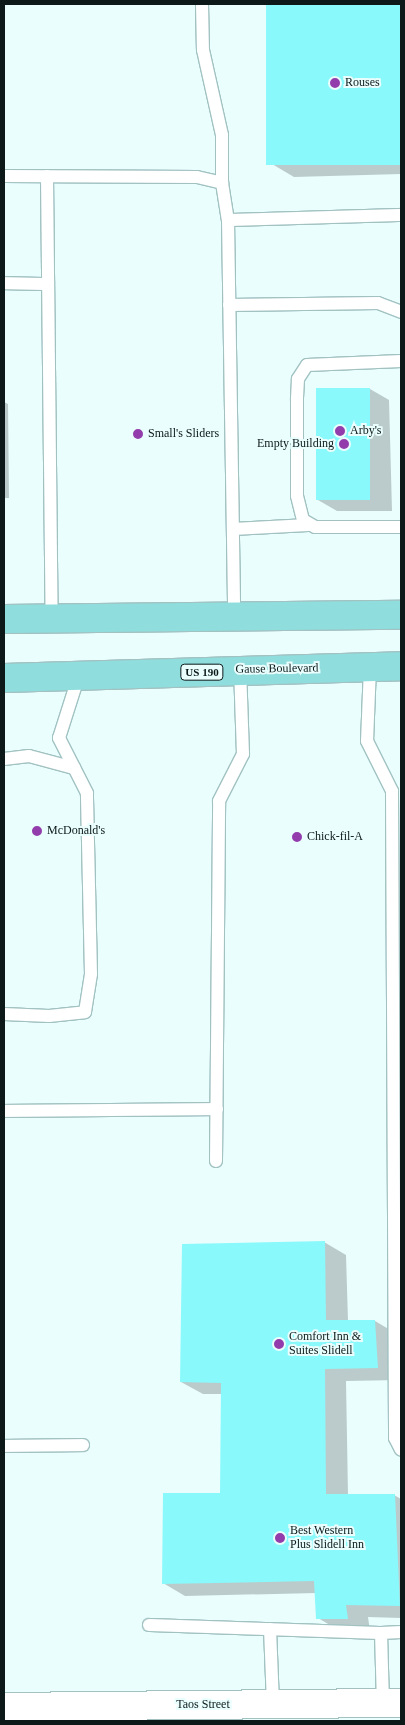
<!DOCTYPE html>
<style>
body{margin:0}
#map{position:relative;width:405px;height:1725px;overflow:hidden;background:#eafefe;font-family:Georgia,serif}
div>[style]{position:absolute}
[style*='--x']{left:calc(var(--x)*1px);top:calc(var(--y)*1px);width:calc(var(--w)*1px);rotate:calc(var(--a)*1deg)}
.shadow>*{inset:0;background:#0003}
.building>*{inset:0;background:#8af9fb;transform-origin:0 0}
.roads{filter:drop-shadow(1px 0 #a2c2c2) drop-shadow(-1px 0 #a2c2c2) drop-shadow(0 1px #a2c2c2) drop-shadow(0 -1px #a2c2c2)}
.lane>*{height:12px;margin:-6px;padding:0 6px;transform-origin:6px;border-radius:6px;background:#fff}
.secondary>*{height:28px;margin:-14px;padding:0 14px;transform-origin:14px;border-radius:14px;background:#fff}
.primary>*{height:28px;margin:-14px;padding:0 14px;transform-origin:14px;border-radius:14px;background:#90ddde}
.dots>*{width:14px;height:14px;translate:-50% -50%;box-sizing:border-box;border:2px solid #eafefe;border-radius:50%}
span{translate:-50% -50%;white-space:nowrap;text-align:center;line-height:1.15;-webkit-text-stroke:4px #eafefe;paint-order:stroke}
.shield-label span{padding:1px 4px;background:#eafefe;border:1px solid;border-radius:4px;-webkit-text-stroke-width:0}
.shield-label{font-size:11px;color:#0d1919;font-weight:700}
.poi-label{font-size:12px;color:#0d1919}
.left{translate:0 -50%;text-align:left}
.right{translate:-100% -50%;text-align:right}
.street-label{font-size:12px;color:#0d1919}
.frame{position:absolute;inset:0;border:5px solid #0d1919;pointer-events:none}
</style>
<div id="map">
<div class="shadow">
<div style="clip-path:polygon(267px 4px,401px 4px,401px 174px,294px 177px,272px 164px)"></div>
<div style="clip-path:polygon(370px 389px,389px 400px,392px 511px,337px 511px,318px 500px)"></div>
<div style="clip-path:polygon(4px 402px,8px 404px,9px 498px,4px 498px)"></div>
<div style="clip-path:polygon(324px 1242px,346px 1255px,348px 1321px,375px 1321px,397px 1334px,400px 1380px,346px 1381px,348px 1495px,394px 1495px,401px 1499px,401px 1618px,368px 1617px,370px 1631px,340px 1631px,318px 1618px,316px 1593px,185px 1596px,163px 1583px,221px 1494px,222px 1394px,203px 1394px,181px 1382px)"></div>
</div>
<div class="building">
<div style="left:266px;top:4px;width:135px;height:161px"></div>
<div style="left:316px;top:388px;width:54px;height:112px"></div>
<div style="clip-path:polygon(325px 1241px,326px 1320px,375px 1320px,378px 1368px,325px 1369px,326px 1494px,395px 1494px,400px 1606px,346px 1605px,348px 1619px,316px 1619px,314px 1581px,162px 1584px,163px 1493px,220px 1493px,221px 1383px,180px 1382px,182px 1244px)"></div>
</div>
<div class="roads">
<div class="lane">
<div style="--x:202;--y:4;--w:46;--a:88.8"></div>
<div style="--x:203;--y:50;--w:87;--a:77.4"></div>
<div style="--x:222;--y:135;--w:48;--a:90"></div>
<div style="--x:4;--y:176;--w:193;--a:0.3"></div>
<div style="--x:197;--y:177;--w:26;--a:13"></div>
<div style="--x:222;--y:183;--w:37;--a:81"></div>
<div style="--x:228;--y:220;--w:396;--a:89.1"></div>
<div style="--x:47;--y:176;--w:442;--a:89.4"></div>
<div style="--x:228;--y:220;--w:173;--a:-1.7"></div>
<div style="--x:4;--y:283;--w:44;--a:1.3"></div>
<div style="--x:229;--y:305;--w:149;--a:-0.8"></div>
<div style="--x:378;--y:303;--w:25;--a:21"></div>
<div style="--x:401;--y:361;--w:94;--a:177.6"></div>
<div style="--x:307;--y:365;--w:17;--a:123"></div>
<div style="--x:298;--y:379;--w:21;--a:93"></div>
<div style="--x:297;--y:400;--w:96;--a:90"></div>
<div style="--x:297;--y:496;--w:25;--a:76"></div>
<div style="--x:303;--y:520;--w:14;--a:30"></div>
<div style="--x:315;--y:527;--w:86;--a:0"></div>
<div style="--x:233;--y:529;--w:75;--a:-3.1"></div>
<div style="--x:370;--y:667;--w:74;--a:92.3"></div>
<div style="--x:367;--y:741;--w:56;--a:63.4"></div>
<div style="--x:392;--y:791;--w:647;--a:89.73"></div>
<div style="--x:395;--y:1438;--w:13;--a:63"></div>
<div style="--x:4;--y:759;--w:25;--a:-7"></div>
<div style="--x:29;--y:756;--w:47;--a:14.9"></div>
<div style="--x:4;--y:1014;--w:45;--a:2.5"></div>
<div style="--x:49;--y:1016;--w:36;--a:-6"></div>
<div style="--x:85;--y:1012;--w:38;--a:-81"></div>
<div style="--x:91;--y:974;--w:181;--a:-91.3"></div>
<div style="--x:87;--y:793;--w:62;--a:-117"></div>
<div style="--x:59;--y:738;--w:63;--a:-72.4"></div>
<div style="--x:4;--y:1111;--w:213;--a:-0.5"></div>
<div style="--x:216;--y:1161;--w:360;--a:-89.5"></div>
<div style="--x:219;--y:801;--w:53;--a:-62.9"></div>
<div style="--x:243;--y:754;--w:84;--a:-92"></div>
<div style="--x:4;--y:1446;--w:79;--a:-0.7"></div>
<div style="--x:149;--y:1625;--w:232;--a:2"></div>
<div style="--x:270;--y:1629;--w:76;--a:87.7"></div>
<div style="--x:383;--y:1704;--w:71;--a:-91.6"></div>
<div style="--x:381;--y:1633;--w:20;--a:-3"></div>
</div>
<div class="secondary">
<div style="--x:4;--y:1707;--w:397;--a:-0.6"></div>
</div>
<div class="primary">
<div style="--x:4;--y:619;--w:397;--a:-0.6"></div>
<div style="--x:4;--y:678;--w:397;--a:-1.7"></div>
</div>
</div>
<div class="dots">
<div style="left:335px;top:83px;background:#923dab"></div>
<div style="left:340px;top:431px;background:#923dab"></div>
<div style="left:138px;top:434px;background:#923dab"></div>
<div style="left:344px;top:444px;background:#923dab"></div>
<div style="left:37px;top:831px;background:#923dab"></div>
<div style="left:297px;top:837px;background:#923dab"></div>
<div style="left:279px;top:1344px;background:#923dab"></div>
<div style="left:280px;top:1538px;background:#923dab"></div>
</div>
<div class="shield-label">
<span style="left:202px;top:672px">US 190</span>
</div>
<div class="poi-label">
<span class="left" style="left:345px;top:83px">Rouses</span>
<span class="left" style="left:350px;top:431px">Arby's</span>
<span class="left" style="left:148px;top:434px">Small's Sliders</span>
<span class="right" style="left:334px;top:444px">Empty Building</span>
<span class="left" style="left:47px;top:831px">McDonald's</span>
<span class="left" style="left:307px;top:837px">Chick-fil-A</span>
<span class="left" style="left:289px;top:1344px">Comfort Inn &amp;<br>Suites Slidell</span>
<span class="left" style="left:290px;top:1538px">Best Western<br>Plus Slidell Inn</span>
</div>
<div class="street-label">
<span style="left:277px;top:669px;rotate:-1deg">Gause Boulevard</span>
<span style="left:203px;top:1705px">Taos Street</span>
</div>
<div class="frame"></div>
</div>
